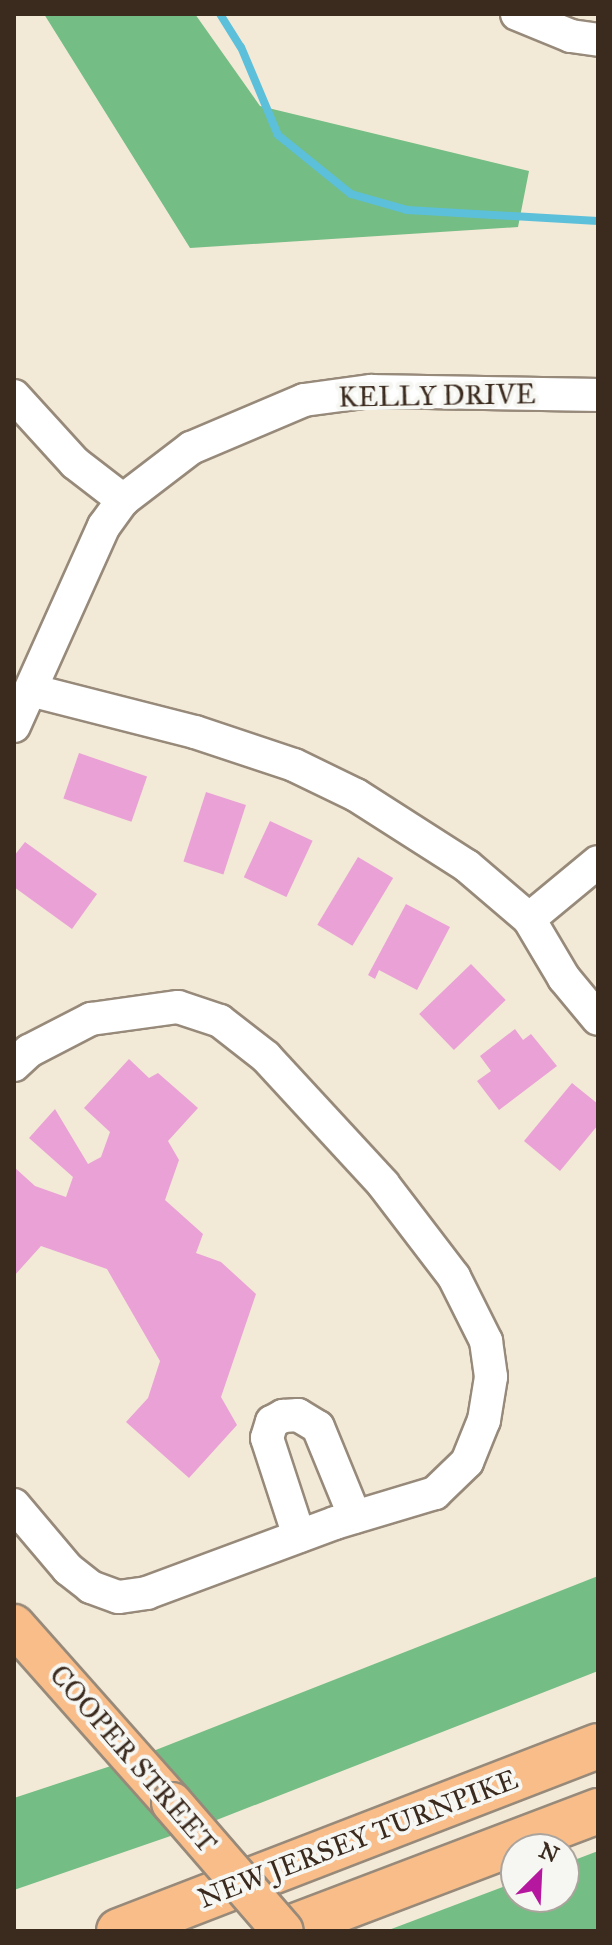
<!DOCTYPE html>
<style>
body{margin:0}
#map{position:relative;width:612px;height:1945px;overflow:hidden;background:#f3e9d7;font-family:"IM FELL Great Primer",serif}
div>[style]{position:absolute}
[style*='--x']{left:calc(var(--x)*1px);top:calc(var(--y)*1px);width:calc(var(--w)*1px);rotate:calc(var(--a)*1deg)}
.forest>*{inset:0;background:#74bd84}
.stream>*{height:8px;margin:-4px;padding:0 4px;transform-origin:4px;border-radius:4px;background:#5cc0da}
.building>*{inset:0;background:#e9a1d6;transform-origin:0 0}
.roads{filter:drop-shadow(2px 0 #978a7a) drop-shadow(-2px 0 #978a7a) drop-shadow(0 2px #978a7a) drop-shadow(0 -2px #978a7a)}
.minor>*{height:32px;margin:-16px;padding:0 16px;transform-origin:16px;border-radius:16px;background:#fff}
.major>*{height:40px;margin:-20px;padding:0 20px;transform-origin:20px;border-radius:20px;background:#f8bd89}
.highway>*{height:44px;margin:-22px;padding:0 22px;transform-origin:22px;border-radius:22px;background:#f8bd89}
.bridges{filter:drop-shadow(2px 0 #978a7a) drop-shadow(-2px 0 #978a7a) drop-shadow(0 2px #978a7a) drop-shadow(0 -2px #978a7a)}
.major-bridge>*{height:40px;margin:-20px;padding:0 20px;transform-origin:20px;border-radius:20px;background:#f8bd89}
span{translate:-50% -50%;white-space:nowrap;text-align:center;line-height:1.15;-webkit-text-stroke:8px #f6f6f2;paint-order:stroke}
.street-label{font-size:28px;color:#3b2a1e}
.frame{position:absolute;inset:0;border:16px solid #3b2a1e;pointer-events:none}
.north{position:absolute;left:500px;top:1833px;width:80px;height:80px;box-sizing:border-box;background:#f6f6f2;border:2px solid #aba49d;border-radius:50%;rotate:24deg;font-size:22px;font-weight:700;line-height:32px;text-align:center;color:#3b2a1e}
.north::after{content:'';display:block;margin:auto;width:28px;height:36px;background:#b5179e;clip-path:polygon(50% 0,100% 100%,50% 72%,0 100%)}
</style>
<div id="map">
<div class="forest">
<div style="clip-path:polygon(44px 14px,195px 14px,260px 106px,529px 171px,518px 227px,190px 248px)"></div>
<div style="clip-path:polygon(598px 1576px,598px 1671px,214px 1821px,14px 1890px,14px 1798px,138px 1757px)"></div>
<div style="clip-path:polygon(598px 1851px,598px 1931px,386px 1931px,516px 1882px,516px 1897px,564px 1897px,564px 1864px)"></div>
</div>
<div class="stream">
<div style="--x:220;--y:14;--w:39;--a:58"></div>
<div style="--x:241;--y:47;--w:95;--a:67.2"></div>
<div style="--x:278;--y:135;--w:94;--a:38.9"></div>
<div style="--x:351;--y:194;--w:58;--a:15.9"></div>
<div style="--x:407;--y:210;--w:191;--a:3.3"></div>
</div>
<div class="building">
<div style="left:79px;top:753px;width:72px;height:48px;rotate:19deg"></div>
<div style="left:206px;top:792px;width:42px;height:73px;rotate:18deg"></div>
<div style="left:270px;top:821px;width:47px;height:62px;rotate:25deg"></div>
<div style="clip-path:polygon(25px 842px,97px 894px,72px 929px,14px 887px,14px 856px)"></div>
<div style="left:358px;top:857px;width:41px;height:79px;rotate:31deg"></div>
<div style="clip-path:polygon(406px 904px,450px 927px,417px 990px,379px 970px,375px 979px,368px 975px)"></div>
<div style="left:471px;top:964px;width:50px;height:72px;rotate:46deg"></div>
<div style="clip-path:polygon(515px 1029px,523px 1040px,531px 1034px,557px 1066px,499px 1110px,477px 1081px,491px 1071px,480px 1056px)"></div>
<div style="clip-path:polygon(129px 1059px,149px 1078px,158px 1073px,198px 1108px,168px 1141px,179px 1160px,165px 1200px,203px 1234px,196px 1253px,221px 1262px,256px 1294px,221px 1397px,237px 1425px,189px 1478px,126px 1422px,148px 1398px,160px 1361px,107px 1269px,41px 1246px,14px 1276px,14px 1167px,35px 1186px,66px 1197px,73px 1177px,29px 1138px,55px 1109px,88px 1164px,101px 1157px,110px 1132px,84px 1108px)"></div>
<div style="clip-path:polygon(572px 1083px,598px 1104px,598px 1125px,560px 1171px,524px 1141px)"></div>
</div>
<div class="roads">
<div class="minor">
<div style="--x:517;--y:14;--w:58;--a:22.2"></div>
<div style="--x:571;--y:36;--w:27;--a:8"></div>
<div style="--x:14;--y:396;--w:91;--a:47.7"></div>
<div style="--x:75;--y:463;--w:61;--a:37.6"></div>
<div style="--x:34;--y:691;--w:166;--a:14.3"></div>
<div style="--x:195;--y:732;--w:104;--a:18.4"></div>
<div style="--x:294;--y:765;--w:69;--a:25.8"></div>
<div style="--x:356;--y:795;--w:132;--a:32.6"></div>
<div style="--x:467;--y:866;--w:82;--a:40.5"></div>
<div style="--x:529;--y:919;--w:69;--a:59.3"></div>
<div style="--x:564;--y:978;--w:53;--a:50.3"></div>
<div style="--x:14;--y:726;--w:219;--a:-65.8"></div>
<div style="--x:104;--y:526;--w:32;--a:-54"></div>
<div style="--x:123;--y:500;--w:86;--a:-37.4"></div>
<div style="--x:191;--y:448;--w:123;--a:-23"></div>
<div style="--x:304;--y:400;--w:68;--a:-7.7"></div>
<div style="--x:371;--y:391;--w:227;--a:1"></div>
<div style="--x:529;--y:919;--w:89;--a:-39.6"></div>
<div style="--x:14;--y:1065;--w:21;--a:-43"></div>
<div style="--x:29;--y:1051;--w:70;--a:-27.3"></div>
<div style="--x:91;--y:1019;--w:88;--a:-7.9"></div>
<div style="--x:178;--y:1007;--w:44;--a:18.4"></div>
<div style="--x:220;--y:1021;--w:58;--a:38"></div>
<div style="--x:266;--y:1057;--w:173;--a:47.3"></div>
<div style="--x:383;--y:1184;--w:117;--a:52.6"></div>
<div style="--x:454;--y:1277;--w:72;--a:63.4"></div>
<div style="--x:486;--y:1341;--w:36;--a:82"></div>
<div style="--x:491;--y:1377;--w:44;--a:99.2"></div>
<div style="--x:484;--y:1420;--w:45;--a:112"></div>
<div style="--x:467;--y:1462;--w:45;--a:135.9"></div>
<div style="--x:435;--y:1493;--w:104;--a:163.3"></div>
<div style="--x:335;--y:1523;--w:201;--a:159.6"></div>
<div style="--x:147;--y:1593;--w:29;--a:172"></div>
<div style="--x:118;--y:1597;--w:29;--a:-160"></div>
<div style="--x:91;--y:1587;--w:29;--a:-142"></div>
<div style="--x:68;--y:1569;--w:84;--a:-130.2"></div>
<div style="--x:299;--y:1536;--w:103;--a:-108.1"></div>
<div style="--x:267;--y:1438;--w:17;--a:-73"></div>
<div style="--x:272;--y:1422;--w:13;--a:-29"></div>
<div style="--x:283;--y:1416;--w:15;--a:-4"></div>
<div style="--x:298;--y:1415;--w:23;--a:31"></div>
<div style="--x:318;--y:1427;--w:97;--a:67.7"></div>
</div>
<div class="major">
<div style="--x:14;--y:1625;--w:238;--a:48.4"></div>
</div>
<div class="highway">
<div style="--x:119;--y:1931;--w:513;--a:-21.12"></div>
<div style="--x:282;--y:1931;--w:338;--a:-20.8"></div>
</div>
</div>
<div class="bridges">
<div class="major-bridge">
<div style="--x:172;--y:1803;--w:169;--a:49.1"></div>
</div>
</div>
<div class="street-label">
<span style="left:437px;top:396px;rotate:-1deg">KELLY DRIVE</span>
<span style="left:133px;top:1759px;rotate:49deg">COOPER STREET</span>
<span style="left:358px;top:1839px;rotate:-21deg">NEW JERSEY TURNPIKE</span>
</div>
<div class="frame"></div>
<div class="north">N</div>
</div>
